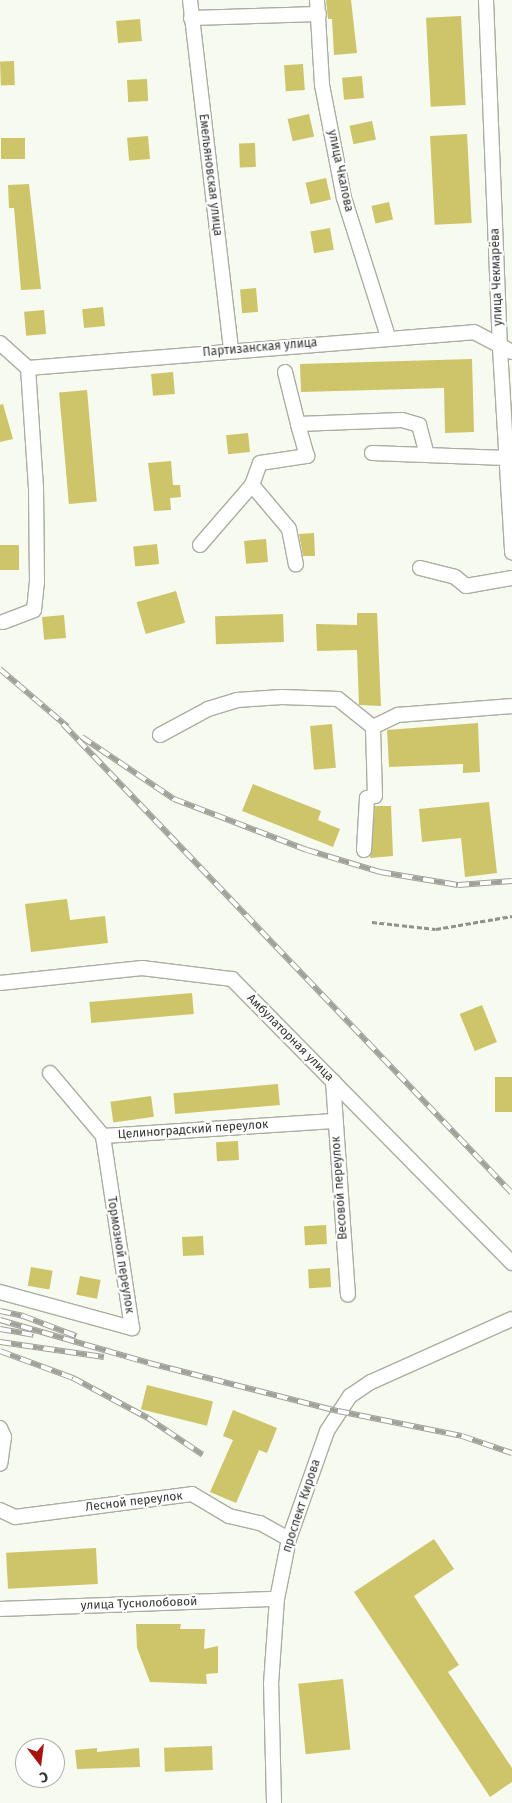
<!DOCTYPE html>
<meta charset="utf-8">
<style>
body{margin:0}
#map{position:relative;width:512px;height:1803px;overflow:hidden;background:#f7fbef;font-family:"Fira Sans",sans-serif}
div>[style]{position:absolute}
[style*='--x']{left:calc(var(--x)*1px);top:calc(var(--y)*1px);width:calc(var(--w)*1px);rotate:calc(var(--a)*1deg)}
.building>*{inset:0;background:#cec469;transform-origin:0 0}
.path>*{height:2.5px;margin-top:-1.25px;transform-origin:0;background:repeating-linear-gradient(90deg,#90938b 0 5px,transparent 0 7.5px)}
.roads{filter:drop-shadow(1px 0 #aaaea2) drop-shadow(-1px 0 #aaaea2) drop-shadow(0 1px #aaaea2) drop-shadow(0 -1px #aaaea2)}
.minor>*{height:14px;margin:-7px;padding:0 7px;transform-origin:7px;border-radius:7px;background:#fff}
.rail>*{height:5.5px;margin-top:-2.75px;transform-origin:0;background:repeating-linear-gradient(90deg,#fff 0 11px,#a0a29a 0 22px);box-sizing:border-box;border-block:1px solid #a0a29a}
span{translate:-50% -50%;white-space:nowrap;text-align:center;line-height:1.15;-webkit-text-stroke:4px #fff;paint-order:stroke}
.street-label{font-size:12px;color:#353632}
.north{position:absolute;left:15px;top:1738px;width:50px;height:50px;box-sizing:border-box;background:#fff;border:1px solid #aeafad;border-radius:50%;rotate:165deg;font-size:14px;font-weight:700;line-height:20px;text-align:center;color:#353632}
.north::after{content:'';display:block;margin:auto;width:18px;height:22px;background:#a7140d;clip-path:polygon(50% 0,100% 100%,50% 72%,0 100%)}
</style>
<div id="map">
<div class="building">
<div style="clip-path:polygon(326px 0,351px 0,357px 53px,334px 55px,332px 19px,328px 19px)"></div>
<div style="left:461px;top:16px;width:89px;height:35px;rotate:87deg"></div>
<div style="left:140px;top:19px;width:22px;height:24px;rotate:85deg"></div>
<div style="left:14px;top:61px;width:24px;height:14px;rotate:88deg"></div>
<div style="left:303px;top:64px;width:26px;height:19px;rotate:86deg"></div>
<div style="left:362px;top:76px;width:22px;height:20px;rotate:85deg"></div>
<div style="left:147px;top:79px;width:22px;height:20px;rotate:87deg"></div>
<div style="left:309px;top:114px;width:23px;height:22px;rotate:77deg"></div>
<div style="left:372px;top:121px;width:19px;height:23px;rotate:78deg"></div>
<div style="left:467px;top:134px;width:89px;height:37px;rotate:87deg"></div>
<div style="left:148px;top:136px;width:23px;height:21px;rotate:85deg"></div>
<div style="left:25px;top:138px;width:21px;height:24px;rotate:90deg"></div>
<div style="left:255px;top:143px;width:24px;height:16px;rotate:88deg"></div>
<div style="left:326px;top:178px;width:22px;height:21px;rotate:77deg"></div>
<div style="clip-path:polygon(29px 184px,41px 289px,21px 290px,14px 208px,9px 208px,8px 185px)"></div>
<div style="left:389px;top:202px;width:18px;height:18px;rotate:77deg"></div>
<div style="left:330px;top:228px;width:22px;height:20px;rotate:80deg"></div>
<div style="left:256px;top:288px;width:24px;height:16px;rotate:85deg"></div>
<div style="left:103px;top:307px;width:19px;height:21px;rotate:84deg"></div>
<div style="left:44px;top:310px;width:24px;height:20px;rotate:85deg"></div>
<div style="clip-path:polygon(472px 359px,474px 432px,445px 433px,444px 388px,301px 392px,300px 364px)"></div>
<div style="left:173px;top:372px;width:22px;height:22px;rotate:85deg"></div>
<div style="left:87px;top:390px;width:112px;height:28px;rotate:85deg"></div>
<div style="clip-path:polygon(3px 404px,13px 439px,0 442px,0 405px)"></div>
<div style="left:248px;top:433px;width:19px;height:22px;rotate:84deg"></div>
<div style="clip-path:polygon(171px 461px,173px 485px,180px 485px,181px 497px,170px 498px,171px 510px,154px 511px,148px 463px)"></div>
<div style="clip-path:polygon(314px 533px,315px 556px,303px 556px,299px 534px)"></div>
<div style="left:266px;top:539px;width:23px;height:22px;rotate:85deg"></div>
<div style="left:157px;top:544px;width:20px;height:24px;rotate:84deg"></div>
<div style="left:0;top:545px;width:19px;height:25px"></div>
<div style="left:176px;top:591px;width:33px;height:41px;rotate:74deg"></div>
<div style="clip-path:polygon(357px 613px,377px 613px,381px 706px,359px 705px,357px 650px,317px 651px,316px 624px,357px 625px)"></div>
<div style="left:283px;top:614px;width:28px;height:68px;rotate:88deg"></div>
<div style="left:64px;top:615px;width:23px;height:22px;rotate:85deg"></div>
<div style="clip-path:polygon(478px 723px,480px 772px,463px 773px,463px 764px,389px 767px,387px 730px)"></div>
<div style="left:332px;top:724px;width:44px;height:22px;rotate:85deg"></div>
<div style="clip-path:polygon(253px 784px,321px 811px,318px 820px,340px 829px,333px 847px,242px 811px)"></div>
<div style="clip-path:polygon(489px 802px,497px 873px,465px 877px,461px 838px,422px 842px,419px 809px)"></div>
<div style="clip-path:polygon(375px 806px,391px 806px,393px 856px,370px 858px)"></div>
<div style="clip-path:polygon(67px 899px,70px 920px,105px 916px,108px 943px,31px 952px,25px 904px)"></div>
<div style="left:192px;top:993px;width:21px;height:103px;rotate:85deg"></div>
<div style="left:482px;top:1005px;width:40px;height:24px;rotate:68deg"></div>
<div style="left:512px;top:1077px;width:35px;height:17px;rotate:90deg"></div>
<div style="left:278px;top:1084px;width:21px;height:105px;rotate:85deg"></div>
<div style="left:151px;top:1096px;width:21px;height:41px;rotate:82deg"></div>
<div style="left:238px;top:1141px;width:19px;height:22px;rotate:87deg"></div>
<div style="left:326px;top:1225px;width:19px;height:22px;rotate:87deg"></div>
<div style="left:203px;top:1236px;width:19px;height:21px;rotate:87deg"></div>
<div style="left:31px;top:1267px;width:22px;height:19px;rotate:10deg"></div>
<div style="left:330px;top:1268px;width:19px;height:22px;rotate:87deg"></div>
<div style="left:80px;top:1276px;width:21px;height:19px;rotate:11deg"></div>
<div style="left:147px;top:1385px;width:68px;height:25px;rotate:14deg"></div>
<div style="clip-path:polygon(233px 1410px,277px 1428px,267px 1453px,259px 1450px,236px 1503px,210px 1492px,233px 1440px,223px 1436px)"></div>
<div style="clip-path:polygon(434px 1539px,454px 1569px,414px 1596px,459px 1665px,448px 1672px,512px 1768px,512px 1782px,490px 1797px,354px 1592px)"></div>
<div style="left:96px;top:1548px;width:36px;height:90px;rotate:87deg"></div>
<div style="clip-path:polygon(136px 1624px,181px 1624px,180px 1629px,205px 1629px,204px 1649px,218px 1646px,218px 1673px,206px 1674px,207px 1684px,150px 1682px,137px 1648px)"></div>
<div style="left:343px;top:1679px;width:71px;height:45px;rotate:84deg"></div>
<div style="left:212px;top:1746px;width:24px;height:48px;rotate:88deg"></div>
<div style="clip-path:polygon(97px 1748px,97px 1752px,139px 1748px,140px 1767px,77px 1769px,75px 1750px)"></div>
</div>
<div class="path">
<div style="--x:372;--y:922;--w:64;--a:6.2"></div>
<div style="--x:436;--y:929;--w:77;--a:-9.7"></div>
</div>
<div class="roads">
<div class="minor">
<div style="--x:190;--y:0;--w:352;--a:83.3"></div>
<div style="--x:317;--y:0;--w:85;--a:86.6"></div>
<div style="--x:322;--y:85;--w:115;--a:79"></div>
<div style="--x:344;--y:198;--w:146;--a:72.4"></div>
<div style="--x:486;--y:0;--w:348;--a:87.7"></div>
<div style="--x:500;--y:348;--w:205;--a:86.6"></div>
<div style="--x:191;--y:18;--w:128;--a:-1.8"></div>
<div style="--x:0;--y:343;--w:38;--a:42"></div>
<div style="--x:28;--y:368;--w:447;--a:-4.6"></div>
<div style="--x:474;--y:332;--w:43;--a:27.8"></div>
<div style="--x:285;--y:372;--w:54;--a:76"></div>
<div style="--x:298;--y:424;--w:104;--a:-2.2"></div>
<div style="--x:402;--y:420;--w:18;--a:16"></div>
<div style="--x:419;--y:425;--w:31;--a:75"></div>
<div style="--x:372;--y:453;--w:134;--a:2.1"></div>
<div style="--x:252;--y:485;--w:57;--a:49.9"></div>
<div style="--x:289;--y:529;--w:36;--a:79"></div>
<div style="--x:200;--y:545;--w:79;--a:-49.1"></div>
<div style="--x:252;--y:485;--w:23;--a:-70"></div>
<div style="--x:260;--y:463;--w:48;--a:-8.5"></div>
<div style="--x:307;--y:456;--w:33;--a:-106"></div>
<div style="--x:420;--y:568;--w:36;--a:14"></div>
<div style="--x:455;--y:577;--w:14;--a:39"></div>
<div style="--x:466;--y:586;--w:47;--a:-9.9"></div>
<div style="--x:3;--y:622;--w:33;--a:-21"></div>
<div style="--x:34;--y:610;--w:28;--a:-84"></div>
<div style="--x:37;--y:582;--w:94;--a:-90.6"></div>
<div style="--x:36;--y:488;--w:120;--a:-93.8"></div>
<div style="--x:160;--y:735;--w:55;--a:-28.4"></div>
<div style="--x:208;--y:709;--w:30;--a:-17"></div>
<div style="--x:237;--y:700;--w:45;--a:-3.8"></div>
<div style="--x:282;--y:697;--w:56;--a:2"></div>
<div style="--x:338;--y:699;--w:45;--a:38.7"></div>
<div style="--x:364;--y:850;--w:52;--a:-86.7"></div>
<div style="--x:367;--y:798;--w:8;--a:-14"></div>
<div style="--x:375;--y:796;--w:69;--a:-91.7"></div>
<div style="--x:373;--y:727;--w:28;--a:-26"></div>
<div style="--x:398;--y:715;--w:114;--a:-4.5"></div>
<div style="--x:0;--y:983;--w:143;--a:-6"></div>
<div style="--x:142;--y:968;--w:91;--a:7"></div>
<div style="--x:232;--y:979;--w:399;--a:45.4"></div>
<div style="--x:50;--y:1073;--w:82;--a:49.9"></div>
<div style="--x:103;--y:1136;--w:232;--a:-3.7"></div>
<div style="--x:333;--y:1081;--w:214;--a:86"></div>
<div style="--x:0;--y:1292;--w:137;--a:15.3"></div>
<div style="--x:132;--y:1328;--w:194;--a:-98.6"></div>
<div style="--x:0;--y:1428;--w:10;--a:66"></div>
<div style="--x:4;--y:1437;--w:27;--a:98"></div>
<div style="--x:0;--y:1510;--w:17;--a:25"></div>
<div style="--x:15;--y:1517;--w:178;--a:-7.4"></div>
<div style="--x:192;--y:1494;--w:43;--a:30.7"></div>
<div style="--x:229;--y:1516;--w:32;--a:13"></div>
<div style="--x:260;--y:1523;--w:33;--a:29"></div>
<div style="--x:0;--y:1609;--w:277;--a:-2.1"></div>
<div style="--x:274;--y:1803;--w:119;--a:-91.4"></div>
<div style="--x:271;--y:1684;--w:85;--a:-86"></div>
<div style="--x:277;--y:1599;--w:61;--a:-78.7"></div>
<div style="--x:289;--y:1539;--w:114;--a:-70.6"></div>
<div style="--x:327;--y:1431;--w:42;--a:-56.7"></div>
<div style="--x:350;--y:1396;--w:25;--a:-34"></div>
<div style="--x:371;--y:1382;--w:154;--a:-24.1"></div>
</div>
</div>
<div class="rail">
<div style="--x:0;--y:669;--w:89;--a:40.5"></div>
<div style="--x:63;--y:724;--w:649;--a:46.25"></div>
<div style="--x:82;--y:737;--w:111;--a:34"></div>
<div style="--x:174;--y:799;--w:142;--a:21"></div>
<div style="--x:307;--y:850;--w:76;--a:16.8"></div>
<div style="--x:380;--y:872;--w:79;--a:9.5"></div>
<div style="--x:458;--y:885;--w:54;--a:-4.2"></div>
<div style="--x:0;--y:1311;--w:24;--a:12"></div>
<div style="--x:23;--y:1316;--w:57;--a:20.7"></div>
<div style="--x:0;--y:1320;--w:155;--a:16.1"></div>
<div style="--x:149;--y:1363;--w:195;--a:14.3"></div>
<div style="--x:338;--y:1411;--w:126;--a:11.4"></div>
<div style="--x:462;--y:1436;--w:53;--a:18.8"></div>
<div style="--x:0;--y:1329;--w:34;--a:10"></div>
<div style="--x:0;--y:1342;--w:105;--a:8.2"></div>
<div style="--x:0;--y:1351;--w:78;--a:20.3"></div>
<div style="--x:73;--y:1378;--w:85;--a:28.1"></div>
<div style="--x:148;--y:1418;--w:66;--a:33.9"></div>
</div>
<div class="street-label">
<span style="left:340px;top:171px;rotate:78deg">улица Чкалова</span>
<span style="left:210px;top:175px;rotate:83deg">Емельяновская улица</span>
<span style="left:497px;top:277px;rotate:-92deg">улица Чекмарёва</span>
<span style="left:260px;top:348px;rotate:-5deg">Партизанская улица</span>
<span style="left:290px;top:1038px;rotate:45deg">Амбулаторная улица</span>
<span style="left:193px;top:1130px;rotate:-4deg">Целиноградский переулок</span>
<span style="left:340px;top:1188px;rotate:-94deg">Весовой переулок</span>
<span style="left:120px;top:1255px;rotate:81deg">Тормозной переулок</span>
<span style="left:134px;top:1502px;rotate:-7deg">Лесной переулок</span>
<span style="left:302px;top:1506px;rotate:-72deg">проспект Кирова</span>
<span style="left:139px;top:1604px;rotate:-2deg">улица Туснолобовой</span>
</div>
<div class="north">С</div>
</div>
